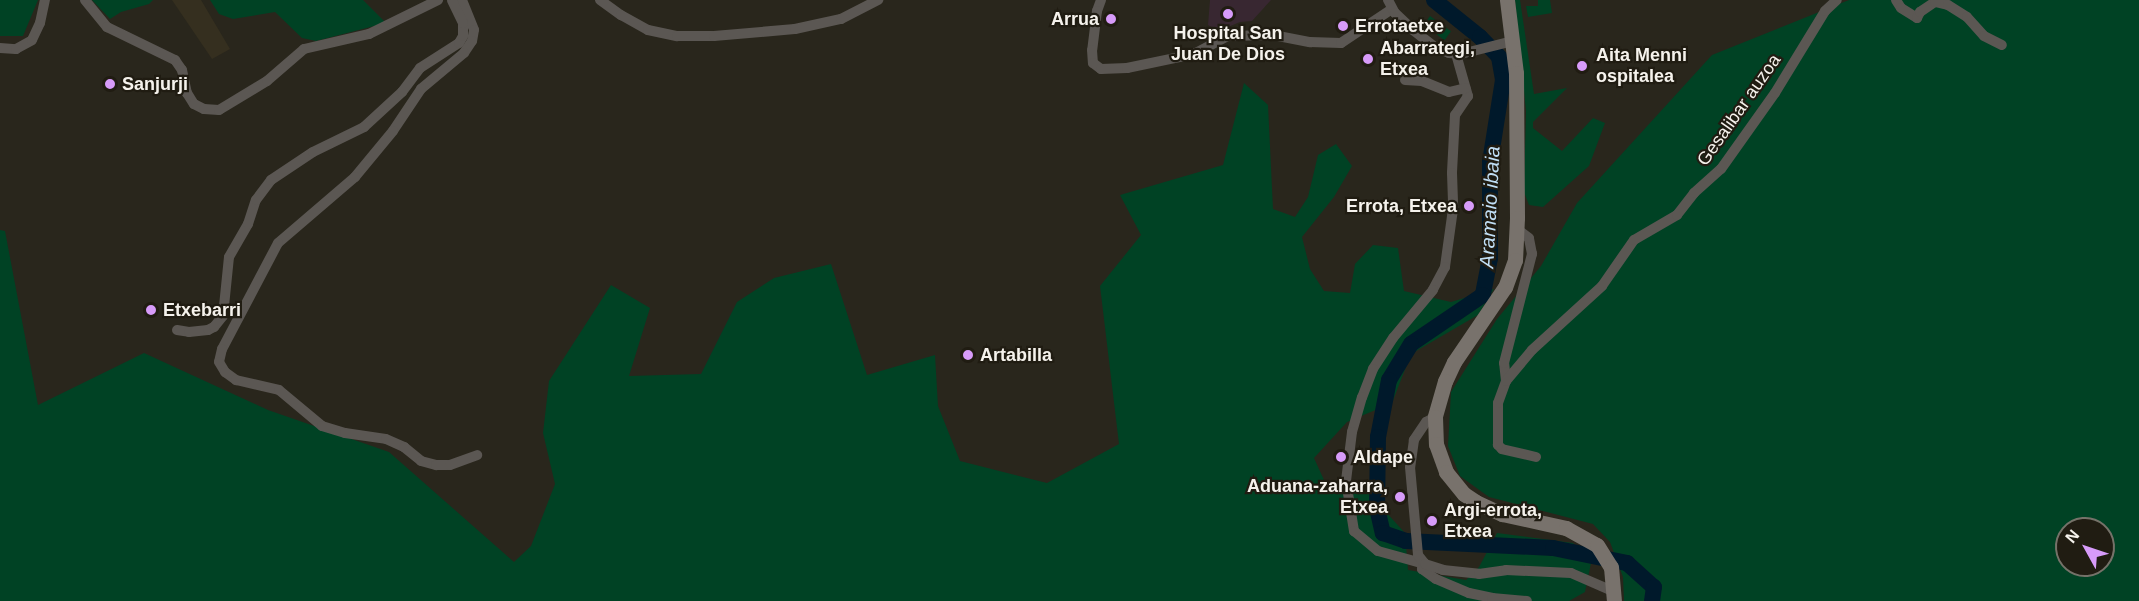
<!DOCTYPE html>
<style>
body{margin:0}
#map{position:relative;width:2139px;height:601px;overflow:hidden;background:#29261c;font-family:Helvetica,sans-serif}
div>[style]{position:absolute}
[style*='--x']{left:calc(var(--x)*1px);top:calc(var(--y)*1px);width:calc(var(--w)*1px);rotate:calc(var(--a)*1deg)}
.built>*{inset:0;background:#352f1f}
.medical>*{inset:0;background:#382731}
.green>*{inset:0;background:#004224;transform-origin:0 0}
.river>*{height:16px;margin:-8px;padding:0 8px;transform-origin:8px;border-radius:8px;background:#00192b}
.street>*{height:10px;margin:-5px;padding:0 5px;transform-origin:5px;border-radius:5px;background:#5b5753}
.secondary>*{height:15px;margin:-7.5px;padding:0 7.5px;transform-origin:7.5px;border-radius:7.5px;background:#78726c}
.dots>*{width:16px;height:16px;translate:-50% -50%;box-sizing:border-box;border:3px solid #201c12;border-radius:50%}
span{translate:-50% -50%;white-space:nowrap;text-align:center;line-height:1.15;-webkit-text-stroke:4.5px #201c12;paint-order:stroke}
.poi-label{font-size:18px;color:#f5f2ec;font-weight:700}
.right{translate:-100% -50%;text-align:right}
.left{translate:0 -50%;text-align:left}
.street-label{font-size:18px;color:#f5f2ec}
.water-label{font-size:20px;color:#c0dff6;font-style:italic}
.north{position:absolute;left:2055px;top:517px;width:60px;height:60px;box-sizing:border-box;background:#201c12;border:2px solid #757269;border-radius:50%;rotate:310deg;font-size:16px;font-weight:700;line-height:24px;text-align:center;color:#f5f2ec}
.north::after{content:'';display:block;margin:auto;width:21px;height:27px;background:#d79bf9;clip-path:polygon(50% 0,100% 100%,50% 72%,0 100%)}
</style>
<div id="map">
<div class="built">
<div style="clip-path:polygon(172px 0,201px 0,230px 49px,212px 59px)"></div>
</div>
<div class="medical">
<div style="clip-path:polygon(1210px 0,1271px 0,1252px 21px,1240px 22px,1218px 31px,1208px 25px)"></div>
</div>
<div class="green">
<div style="clip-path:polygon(0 0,38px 0,23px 36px,0 36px)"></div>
<div style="clip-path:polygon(92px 0,153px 0,149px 4px,121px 12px,110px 19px)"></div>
<div style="clip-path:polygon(210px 0,363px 0,386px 23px,316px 41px,302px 38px,275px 12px,233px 19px,219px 14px)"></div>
<div style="clip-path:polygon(1515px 0,1520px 0,1534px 94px,1567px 88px,1533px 122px,1533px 128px,1562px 151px,1593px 118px,1605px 123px,1589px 166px,1543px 207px,1529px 205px,1524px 192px,1526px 111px)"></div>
<div style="clip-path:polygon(1538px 0,1550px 0,1552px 13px,1528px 17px,1526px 6px,1538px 6px)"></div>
<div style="clip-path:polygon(evenodd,1849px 0,2139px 0,2139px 601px,1624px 601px,1623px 577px,1610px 542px,1593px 524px,1489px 497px,1460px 476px,1448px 446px,1451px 392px,1497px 319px,1541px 266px,1577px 203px,1712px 55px,1849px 0,2067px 529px,2103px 529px,2103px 565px,2067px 565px,2067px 529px)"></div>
<div style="left:1430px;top:16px;width:26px;height:11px;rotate:36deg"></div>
<div style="clip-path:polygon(1244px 83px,1268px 105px,1273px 209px,1295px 217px,1308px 197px,1318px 155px,1336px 144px,1352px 166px,1334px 197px,1302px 237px,1310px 269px,1324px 291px,1350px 293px,1355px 264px,1373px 245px,1398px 248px,1404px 291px,1451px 302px,1494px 289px,1478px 315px,1411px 354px,1392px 403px,1347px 422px,1314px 458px,1324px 480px,1364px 488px,1405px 533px,1408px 570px,1466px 580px,1479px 567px,1497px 533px,1573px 543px,1591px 563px,1585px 592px,1569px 601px,0 601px,0 230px,5px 231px,38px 405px,144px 353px,268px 410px,389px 452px,514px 562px,531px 546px,555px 484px,543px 433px,549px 381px,611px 285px,650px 308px,629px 376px,701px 374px,737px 302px,774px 278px,831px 264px,867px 375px,935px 355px,938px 406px,960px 461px,1047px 483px,1119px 444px,1100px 286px,1141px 235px,1120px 195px,1223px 165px)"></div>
</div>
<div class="river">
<div style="--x:1434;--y:0;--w:59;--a:38.8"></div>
<div style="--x:1480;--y:37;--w:28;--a:46"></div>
<div style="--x:1499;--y:57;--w:23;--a:80"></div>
<div style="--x:1503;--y:80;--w:83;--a:99"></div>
<div style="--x:1490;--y:162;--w:96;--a:90"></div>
<div style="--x:1490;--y:258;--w:38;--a:101"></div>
<div style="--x:1483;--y:295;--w:87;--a:145.8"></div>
<div style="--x:1411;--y:344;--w:42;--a:121.4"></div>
<div style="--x:1389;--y:380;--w:58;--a:100.9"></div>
<div style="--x:1378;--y:437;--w:71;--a:90.8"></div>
<div style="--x:1377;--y:508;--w:26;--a:77"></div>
<div style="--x:1383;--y:533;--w:24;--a:19"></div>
<div style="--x:1406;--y:541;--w:147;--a:2.7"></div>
<div style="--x:1553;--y:548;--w:76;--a:11.5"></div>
<div style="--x:1627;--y:563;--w:36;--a:42"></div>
<div style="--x:1654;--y:587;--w:14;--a:98"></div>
</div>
<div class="street">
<div style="--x:85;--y:0;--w:35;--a:51"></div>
<div style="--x:107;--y:27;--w:76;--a:25.9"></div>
<div style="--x:175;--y:60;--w:12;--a:55"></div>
<div style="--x:182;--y:70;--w:24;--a:78"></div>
<div style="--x:187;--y:93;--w:13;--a:58"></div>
<div style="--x:194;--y:104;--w:11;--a:27"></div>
<div style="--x:204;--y:109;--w:15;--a:4"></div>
<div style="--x:219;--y:110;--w:56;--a:-31.1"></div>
<div style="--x:267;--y:81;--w:49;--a:-40.9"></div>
<div style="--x:304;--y:49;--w:67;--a:-13"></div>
<div style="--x:369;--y:34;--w:77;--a:-26.2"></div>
<div style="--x:462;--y:0;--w:32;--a:68"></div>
<div style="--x:474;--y:30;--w:11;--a:100"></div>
<div style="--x:472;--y:41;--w:14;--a:124"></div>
<div style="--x:464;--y:53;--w:56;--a:140.1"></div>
<div style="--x:421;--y:89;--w:50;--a:123.7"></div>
<div style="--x:393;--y:131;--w:60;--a:129.6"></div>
<div style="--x:355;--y:177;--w:101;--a:139.4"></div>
<div style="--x:278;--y:243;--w:120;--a:117.8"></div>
<div style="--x:222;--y:349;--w:13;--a:103"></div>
<div style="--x:219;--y:362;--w:12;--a:59"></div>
<div style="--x:225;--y:372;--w:14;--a:36"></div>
<div style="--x:236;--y:380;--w:44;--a:13.1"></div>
<div style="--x:279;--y:390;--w:56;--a:39.9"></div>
<div style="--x:322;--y:426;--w:24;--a:17"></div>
<div style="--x:345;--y:433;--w:41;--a:8.3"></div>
<div style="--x:386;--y:439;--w:20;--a:24"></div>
<div style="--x:404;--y:447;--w:22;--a:39"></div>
<div style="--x:421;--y:461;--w:16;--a:15"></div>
<div style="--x:436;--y:465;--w:14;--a:0"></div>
<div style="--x:450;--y:465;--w:29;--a:-20"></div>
<div style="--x:600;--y:0;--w:26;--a:36"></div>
<div style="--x:621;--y:15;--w:31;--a:29"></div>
<div style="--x:648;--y:30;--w:30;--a:12"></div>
<div style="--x:677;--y:36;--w:37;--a:0"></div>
<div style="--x:714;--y:36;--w:81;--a:-4.9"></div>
<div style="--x:795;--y:29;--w:47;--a:-12.3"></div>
<div style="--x:841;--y:19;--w:42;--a:-27.2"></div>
<div style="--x:1101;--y:0;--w:12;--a:110"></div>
<div style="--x:1097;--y:11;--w:39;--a:97"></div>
<div style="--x:1092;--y:50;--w:13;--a:86"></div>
<div style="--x:1093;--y:63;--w:10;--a:37"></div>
<div style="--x:1101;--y:69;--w:26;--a:-2"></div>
<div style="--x:1127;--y:68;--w:68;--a:-11.8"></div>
<div style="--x:1194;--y:54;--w:38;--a:-28"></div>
<div style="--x:1228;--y:36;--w:45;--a:-1.3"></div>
<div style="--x:1273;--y:35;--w:38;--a:11"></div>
<div style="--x:1310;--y:42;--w:31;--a:2"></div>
<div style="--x:1341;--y:43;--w:61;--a:-33.7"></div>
<div style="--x:1388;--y:0;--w:15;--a:62"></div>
<div style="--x:1395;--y:13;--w:25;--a:43"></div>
<div style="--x:1413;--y:30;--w:28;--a:38"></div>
<div style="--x:1435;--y:47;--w:15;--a:23"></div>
<div style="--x:1449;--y:53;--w:12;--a:5"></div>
<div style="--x:1461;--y:54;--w:54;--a:-14"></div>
<div style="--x:1896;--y:0;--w:9;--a:58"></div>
<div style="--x:1901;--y:8;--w:19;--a:32"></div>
<div style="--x:1917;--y:18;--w:7;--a:-63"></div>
<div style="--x:1920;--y:12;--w:18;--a:-34"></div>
<div style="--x:1935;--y:2;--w:13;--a:13"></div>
<div style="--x:1948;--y:5;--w:22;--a:32"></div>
<div style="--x:1967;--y:17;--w:25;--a:48"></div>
<div style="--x:1984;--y:36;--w:20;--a:27"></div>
<div style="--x:0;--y:48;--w:16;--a:4"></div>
<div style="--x:16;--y:49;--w:18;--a:-29"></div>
<div style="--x:32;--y:40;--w:19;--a:-65"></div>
<div style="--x:40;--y:23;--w:24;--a:-78"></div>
<div style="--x:1456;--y:54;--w:44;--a:74.1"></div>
<div style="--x:1468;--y:96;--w:23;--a:124"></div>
<div style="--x:1455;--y:115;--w:58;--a:93"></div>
<div style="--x:1452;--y:173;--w:36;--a:88"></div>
<div style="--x:1453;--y:209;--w:59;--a:97.9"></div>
<div style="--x:1445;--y:267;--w:26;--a:118"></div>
<div style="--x:1433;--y:290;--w:62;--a:129.8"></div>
<div style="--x:1393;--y:338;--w:37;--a:123"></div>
<div style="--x:1373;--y:369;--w:30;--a:111"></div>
<div style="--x:1362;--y:397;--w:36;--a:106"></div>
<div style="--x:1352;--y:432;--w:49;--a:97"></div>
<div style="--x:1346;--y:481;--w:51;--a:80.9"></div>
<div style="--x:1354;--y:531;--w:31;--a:40"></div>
<div style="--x:1378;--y:551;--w:49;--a:15.5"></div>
<div style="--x:1425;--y:564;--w:6;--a:121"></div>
<div style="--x:1422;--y:569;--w:17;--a:36"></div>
<div style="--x:1436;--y:579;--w:36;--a:23"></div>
<div style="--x:1469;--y:593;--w:24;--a:12"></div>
<div style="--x:1492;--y:598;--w:35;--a:5"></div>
<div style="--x:1405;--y:80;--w:17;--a:3"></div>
<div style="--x:1422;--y:81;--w:29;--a:22"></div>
<div style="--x:1449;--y:92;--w:17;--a:-13"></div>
<div style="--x:177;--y:330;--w:12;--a:9"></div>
<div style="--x:189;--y:332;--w:19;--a:-6"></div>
<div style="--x:208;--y:330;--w:7;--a:-27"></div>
<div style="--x:214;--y:327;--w:14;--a:-51"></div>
<div style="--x:223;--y:316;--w:59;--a:-84.2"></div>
<div style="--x:229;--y:257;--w:38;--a:-60"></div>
<div style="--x:248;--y:224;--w:25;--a:-72"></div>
<div style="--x:256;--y:200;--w:25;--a:-53"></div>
<div style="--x:271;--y:180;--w:50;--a:-33.7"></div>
<div style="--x:313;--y:152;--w:57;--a:-26.1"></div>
<div style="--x:364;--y:127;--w:52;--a:-42.6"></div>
<div style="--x:402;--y:92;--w:30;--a:-53"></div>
<div style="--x:420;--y:68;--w:46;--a:-32.7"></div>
<div style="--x:459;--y:43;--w:8;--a:-60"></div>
<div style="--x:463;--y:36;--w:13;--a:-90"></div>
<div style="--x:463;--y:23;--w:25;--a:-116"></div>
<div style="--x:1506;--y:381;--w:18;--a:-96"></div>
<div style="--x:1504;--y:363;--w:113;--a:-75.6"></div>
<div style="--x:1532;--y:254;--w:16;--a:-101"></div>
<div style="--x:1529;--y:238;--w:15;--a:-143"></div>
<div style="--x:1435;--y:417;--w:10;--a:151"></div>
<div style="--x:1426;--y:422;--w:22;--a:124"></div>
<div style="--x:1414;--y:440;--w:27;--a:98"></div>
<div style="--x:1410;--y:467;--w:88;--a:84.8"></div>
<div style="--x:1418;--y:555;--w:11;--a:52"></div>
<div style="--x:1425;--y:564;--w:19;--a:18"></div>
<div style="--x:1443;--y:570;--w:36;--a:6"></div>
<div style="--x:1479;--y:574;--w:27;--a:-8"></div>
<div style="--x:1506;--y:570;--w:65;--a:2.6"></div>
<div style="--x:1571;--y:573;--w:48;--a:23.4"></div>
<div style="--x:1536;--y:457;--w:35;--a:-167"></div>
<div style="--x:1502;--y:449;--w:6;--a:-135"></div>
<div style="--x:1498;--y:445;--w:42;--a:-90"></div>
<div style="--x:1498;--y:403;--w:23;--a:-70"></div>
<div style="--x:1506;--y:381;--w:40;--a:-50"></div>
<div style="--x:1532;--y:350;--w:95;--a:-42.4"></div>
<div style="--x:1602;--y:286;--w:56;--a:-55.2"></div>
<div style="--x:1634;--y:240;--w:50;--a:-30.2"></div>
<div style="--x:1677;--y:215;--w:28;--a:-52"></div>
<div style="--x:1694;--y:193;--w:36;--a:-42"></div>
<div style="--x:1721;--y:169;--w:93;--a:-54.6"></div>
<div style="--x:1775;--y:93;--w:96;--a:-58.6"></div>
<div style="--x:1825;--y:11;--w:16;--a:-43"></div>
</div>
<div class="secondary">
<div style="--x:1507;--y:0;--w:74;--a:83"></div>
<div style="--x:1516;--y:73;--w:145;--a:89.6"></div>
<div style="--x:1517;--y:218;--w:42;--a:92.7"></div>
<div style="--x:1515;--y:260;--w:29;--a:110"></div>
<div style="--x:1505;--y:287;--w:91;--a:124.2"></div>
<div style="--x:1454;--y:362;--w:21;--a:115"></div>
<div style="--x:1445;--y:381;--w:37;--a:106"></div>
<div style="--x:1435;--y:417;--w:27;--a:88"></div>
<div style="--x:1436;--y:444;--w:30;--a:70"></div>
<div style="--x:1446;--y:472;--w:28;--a:51"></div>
<div style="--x:1464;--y:494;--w:14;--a:34"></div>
<div style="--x:1476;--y:502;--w:29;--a:25"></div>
<div style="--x:1502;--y:514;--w:66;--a:12.3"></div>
<div style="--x:1566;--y:528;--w:35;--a:29"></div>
<div style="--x:1597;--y:545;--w:26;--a:58"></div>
<div style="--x:1611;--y:567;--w:34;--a:85"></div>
</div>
<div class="dots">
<div style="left:1228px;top:14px;background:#d79bf9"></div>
<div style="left:1111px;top:19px;background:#d79bf9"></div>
<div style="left:1343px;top:26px;background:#d79bf9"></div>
<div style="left:1368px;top:59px;background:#d79bf9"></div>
<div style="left:1582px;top:66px;background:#d79bf9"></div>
<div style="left:110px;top:84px;background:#d79bf9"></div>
<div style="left:1469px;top:206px;background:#d79bf9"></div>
<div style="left:151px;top:310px;background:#d79bf9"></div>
<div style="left:968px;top:355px;background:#d79bf9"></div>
<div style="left:1341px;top:457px;background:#d79bf9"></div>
<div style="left:1400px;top:497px;background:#d79bf9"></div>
<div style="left:1432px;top:521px;background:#d79bf9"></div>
</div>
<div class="poi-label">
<span class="right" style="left:1099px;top:19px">Arrua</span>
<span class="left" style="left:1355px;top:26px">Errotaetxe</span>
<span style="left:1228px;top:44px">Hospital San<br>Juan De Dios</span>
<span class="left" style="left:1380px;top:59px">Abarrategi,<br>Etxea</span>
<span class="left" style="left:1596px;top:66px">Aita Menni<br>ospitalea</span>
<span class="left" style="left:122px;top:84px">Sanjurji</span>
<span class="right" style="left:1457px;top:206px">Errota, Etxea</span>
<span class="left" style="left:163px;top:310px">Etxebarri</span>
<span class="left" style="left:980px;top:355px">Artabilla</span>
<span class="left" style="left:1353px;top:457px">Aldape</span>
<span class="right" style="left:1388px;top:497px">Aduana-zaharra,<br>Etxea</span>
<span class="left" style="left:1444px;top:521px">Argi-errota,<br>Etxea</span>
</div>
<div class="street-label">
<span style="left:1739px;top:110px;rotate:-55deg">Gesalibar auzoa</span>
</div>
<div class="water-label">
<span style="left:1490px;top:207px;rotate:-87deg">Aramaio ibaia</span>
</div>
<div class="north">N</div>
</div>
